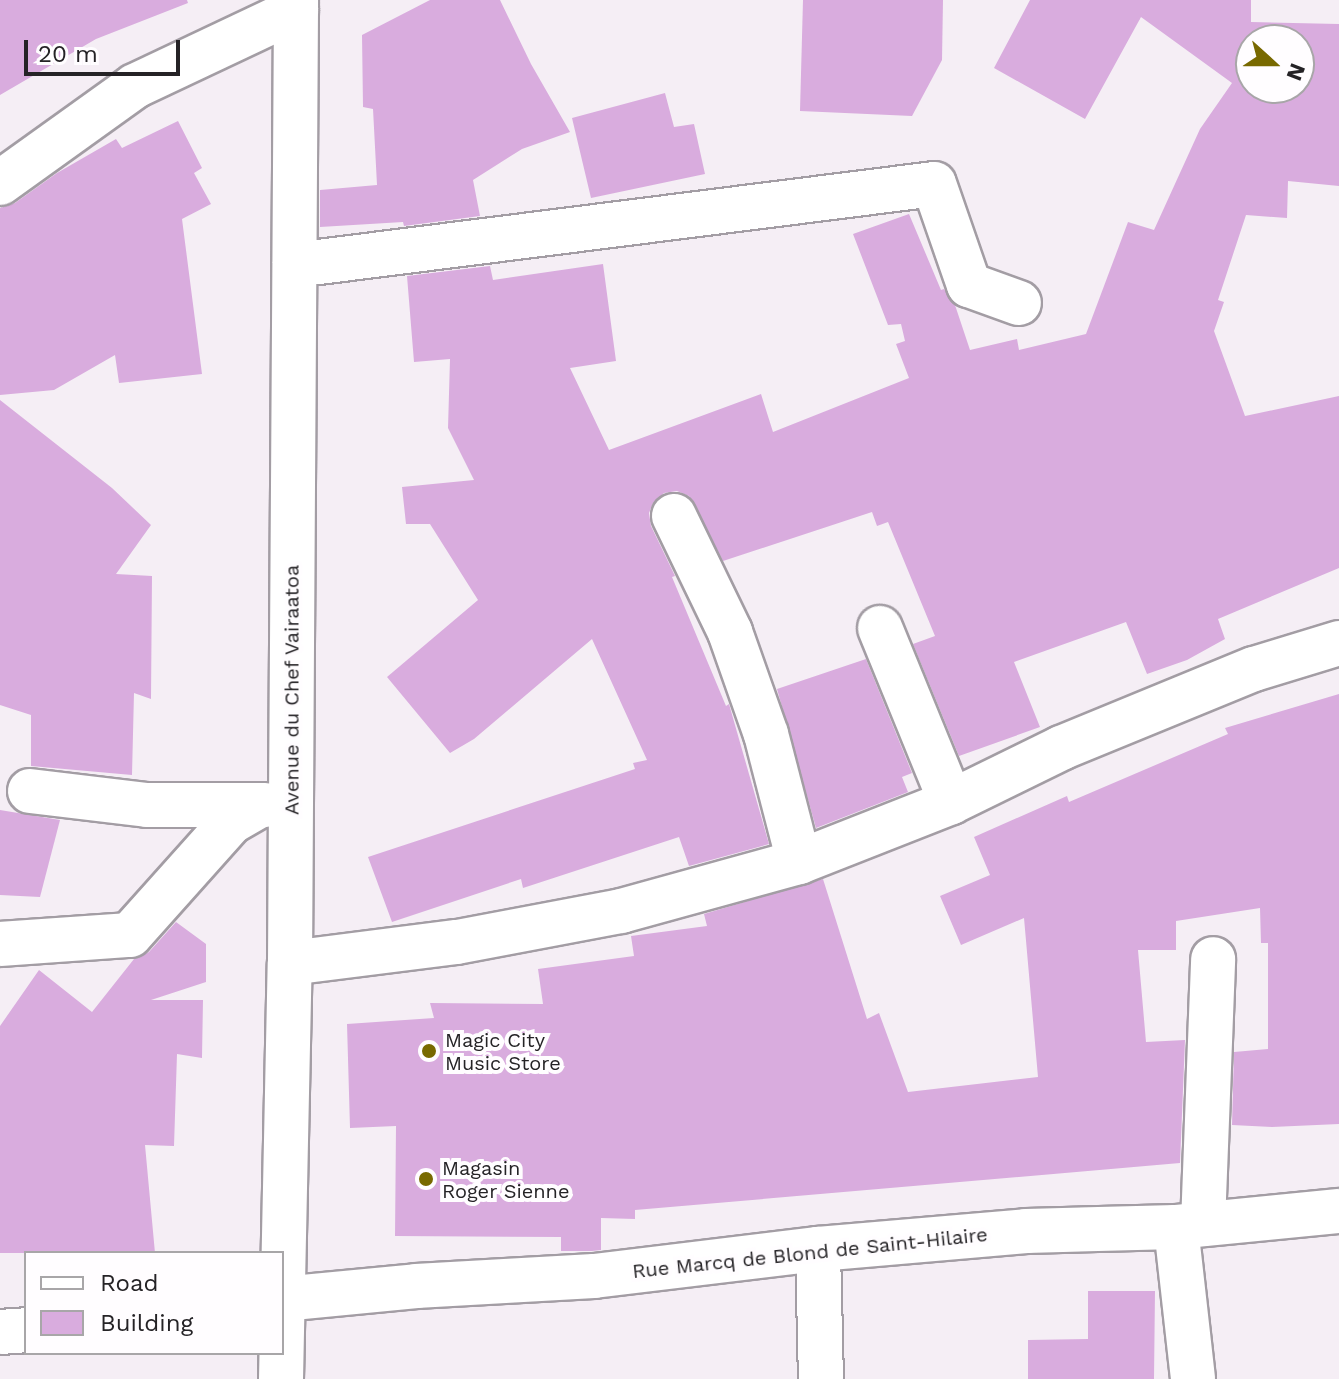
<!DOCTYPE html>
<style>
body{margin:0}
#map{position:relative;width:1339px;height:1379px;overflow:hidden;background:#f5eef5;font-family:"Work Sans",sans-serif}
div>[style]{position:absolute}
[style*='--x']{left:calc(var(--x)*1px);top:calc(var(--y)*1px);width:calc(var(--w)*1px);rotate:calc(var(--a)*1deg)}
.building>*{inset:0;background:#d9acde}
.roads{filter:drop-shadow(2px 0 #a39da4) drop-shadow(-2px 0 #a39da4) drop-shadow(0 2px #a39da4) drop-shadow(0 -2px #a39da4)}
.minor>*{height:44px;margin:-22px;padding:0 22px;transform-origin:22px;border-radius:22px;background:#fff}
.major>*{height:44px;margin:-22px;padding:0 22px;transform-origin:22px;border-radius:22px;background:#fff}
.dots>*{width:22px;height:22px;translate:-50% -50%;box-sizing:border-box;border:4px solid #fffdff;border-radius:50%}
span{translate:-50% -50%;white-space:nowrap;text-align:center;line-height:1.15;-webkit-text-stroke:8px #fffdff;paint-order:stroke}
.street-label{font-size:20px;color:#252326}
.poi-label{font-size:20px;color:#252326}
.left{translate:0 -50%;text-align:left}
.legend{position:absolute;left:24px;top:1251px;width:260px;height:104px;box-sizing:border-box;background:#fffdff;border:2px solid #a8a6a8;margin:0;padding:10px 14px;list-style:none;font-size:24px;color:#252326}
.legend li{display:flex;align-items:center;gap:16px;height:40px}
.legend b{width:40px;border:2px solid #a8a6a8}
.north{position:absolute;left:1235px;top:24px;width:80px;height:80px;box-sizing:border-box;background:#fffdff;border:2px solid #a8a6a8;border-radius:50%;rotate:111deg;font-size:22px;font-weight:700;line-height:32px;text-align:center;color:#252326}
.north::after{content:'';display:block;margin:auto;width:28px;height:36px;background:#786900;clip-path:polygon(50% 0,100% 100%,50% 72%,0 100%)}
.scale{position:absolute;left:24px;top:40px;width:156px;height:36px;box-sizing:border-box;border:4px solid #252326;border-top:0;padding-left:10px;font-size:24px;line-height:28px;white-space:nowrap;color:#252326;-webkit-text-stroke:6px #fffdff;paint-order:stroke}
</style>
<div id="map">
<div class="building">
<div style="clip-path:polygon(0 0,187px 0,188px 3px,96px 39px,0 95px)"></div>
<div style="clip-path:polygon(430px 0,500px 0,531px 64px,570px 132px,522px 149px,473px 180px,480px 216px,404px 226px,403px 222px,320px 227px,320px 190px,377px 185px,373px 109px,363px 107px,362px 35px)"></div>
<div style="clip-path:polygon(803px 0,943px 0,942px 60px,912px 116px,800px 111px)"></div>
<div style="clip-path:polygon(evenodd,1030px 0,1251px 0,1251px 22px,1339px 24px,1339px 186px,1288px 181px,1287px 218px,1246px 215px,1218px 300px,1224px 302px,1214px 331px,1245px 416px,1339px 396px,1339px 568px,1218px 619px,1225px 639px,1187px 660px,1147px 674px,1126px 622px,1014px 662px,1040px 727px,959px 756px,913px 644px,935px 636px,888px 522px,877px 526px,872px 512px,723px 561px,689px 496px,677px 491px,664px 493px,653px 503px,649px 513px,651px 526px,675px 576px,672px 577px,726px 706px,729px 704px,769px 844px,689px 866px,679px 837px,523px 888px,521px 879px,392px 922px,368px 857px,635px 769px,633px 763px,647px 760px,592px 639px,474px 739px,450px 753px,387px 677px,478px 600px,430px 524px,406px 524px,402px 487px,474px 480px,448px 428px,450px 359px,414px 362px,407px 276px,490px 266px,493px 280px,603px 264px,616px 361px,570px 368px,609px 450px,761px 394px,773px 432px,909px 378px,896px 344px,905px 341px,901px 324px,888px 325px,853px 234px,909px 214px,941px 290px,944px 289px,955px 305px,970px 350px,1017px 339px,1019px 350px,1086px 334px,1128px 222px,1154px 230px,1200px 129px,1232px 83px,1141px 17px,1085px 119px,994px 68px,1030px 0,1251px 40px,1299px 40px,1299px 88px,1251px 88px,1251px 40px)"></div>
<div style="clip-path:polygon(665px 93px,674px 127px,694px 124px,705px 174px,591px 198px,572px 118px)"></div>
<div style="clip-path:polygon(178px 121px,202px 168px,194px 173px,211px 204px,182px 219px,202px 374px,119px 383px,115px 355px,54px 390px,0 395px,0 208px,15px 203px,57px 173px,116px 139px,122px 148px)"></div>
<div style="clip-path:polygon(0 400px,112px 488px,151px 525px,116px 574px,152px 576px,151px 699px,134px 693px,132px 775px,31px 766px,31px 715px,0 705px)"></div>
<div style="clip-path:polygon(866px 659px,912px 773px,902px 777px,908px 792px,816px 828px,777px 689px)"></div>
<div style="clip-path:polygon(1339px 694px,1339px 1124px,1272px 1127px,1232px 1125px,1234px 1052px,1268px 1049px,1268px 943px,1261px 943px,1260px 908px,1176px 921px,1176px 950px,1138px 950px,1146px 1042px,1185px 1040px,1180px 1163px,635px 1210px,635px 1219px,601px 1218px,601px 1250px,592px 1251px,561px 1251px,561px 1237px,395px 1236px,396px 1126px,350px 1128px,347px 1024px,434px 1018px,430px 1003px,543px 1004px,538px 969px,634px 956px,631px 936px,707px 926px,704px 914px,823px 879px,867px 1019px,879px 1013px,908px 1092px,1038px 1077px,1024px 918px,961px 945px,940px 896px,990px 875px,974px 837px,1067px 796px,1069px 802px,1228px 734px,1225px 728px)"></div>
<div style="clip-path:polygon(0 810px,60px 820px,40px 897px,0 895px)"></div>
<div style="clip-path:polygon(176px 922px,206px 944px,206px 982px,151px 1000px,203px 1000px,202px 1058px,177px 1054px,174px 1146px,145px 1145px,155px 1253px,0 1253px,0 1026px,39px 970px,92px 1012px,134px 959px,149px 952px)"></div>
<div style="clip-path:polygon(1088px 1291px,1155px 1291px,1154px 1379px,1028px 1379px,1028px 1340px,1088px 1339px)"></div>
</div>
<div class="roads">
<div class="minor">
<div style="--x:0;--y:183;--w:166;--a:-35.7"></div>
<div style="--x:135;--y:86;--w:178;--a:-25.3"></div>
<div style="--x:295;--y:265;--w:644;--a:-7.22"></div>
<div style="--x:934;--y:184;--w:107;--a:70.9"></div>
<div style="--x:969;--y:285;--w:53;--a:19.8"></div>
<div style="--x:674;--y:516;--w:129;--a:64.2"></div>
<div style="--x:730;--y:632;--w:108;--a:70.6"></div>
<div style="--x:766;--y:734;--w:132;--a:75.5"></div>
<div style="--x:880;--y:628;--w:188;--a:67.8"></div>
<div style="--x:30;--y:791;--w:118;--a:6.8"></div>
<div style="--x:147;--y:805;--w:118;--a:0"></div>
<div style="--x:0;--y:944;--w:130;--a:-4"></div>
<div style="--x:130;--y:935;--w:152;--a:-48.2"></div>
<div style="--x:231;--y:822;--w:34;--a:-30"></div>
<div style="--x:290;--y:963;--w:168;--a:-7.2"></div>
<div style="--x:457;--y:942;--w:167;--a:-10.7"></div>
<div style="--x:621;--y:911;--w:185;--a:-15.4"></div>
<div style="--x:799;--y:862;--w:163;--a:-21.5"></div>
<div style="--x:951;--y:802;--w:123;--a:-26.1"></div>
<div style="--x:1061;--y:748;--w:209;--a:-22.3"></div>
<div style="--x:1254;--y:669;--w:89;--a:-17"></div>
<div style="--x:1203;--y:1224;--w:265;--a:-87.8"></div>
<div style="--x:1176;--y:1227;--w:153;--a:83.6"></div>
<div style="--x:818;--y:1249;--w:130;--a:88.7"></div>
<div style="--x:282;--y:1299;--w:135;--a:-5.5"></div>
<div style="--x:416;--y:1286;--w:178;--a:-3.2"></div>
<div style="--x:594;--y:1276;--w:226;--a:-6.9"></div>
<div style="--x:818;--y:1249;--w:209;--a:-4.9"></div>
<div style="--x:1026;--y:1231;--w:150;--a:-1.5"></div>
<div style="--x:1176;--y:1227;--w:164;--a:-5.6"></div>
<div style="--x:0;--y:1332;--w:26;--a:-4"></div>
</div>
<div class="major">
<div style="--x:281;--y:1379;--w:416;--a:-88.8"></div>
<div style="--x:290;--y:963;--w:963;--a:-89.64"></div>
</div>
</div>
<div class="dots">
<div style="left:429px;top:1051px;background:#786900"></div>
<div style="left:426px;top:1179px;background:#786900"></div>
</div>
<div class="street-label">
<span style="left:292px;top:690px;rotate:-90deg">Avenue du Chef Vairaatoa</span>
<span style="left:810px;top:1253px;rotate:-6deg">Rue Marcq de Blond de Saint-Hilaire</span>
</div>
<div class="poi-label">
<span class="left" style="left:445px;top:1052px">Magic City<br>Music Store</span>
<span class="left" style="left:442px;top:1180px">Magasin<br>Roger Sienne</span>
</div>
<ul class="legend">
<li><b style="height:10px;background:#fff"></b>Road</li>
<li><b style="height:22px;background:#d9acde"></b>Building</li>
</ul>
<div class="north">N</div>
<div class="scale">20 m</div>
</div>
